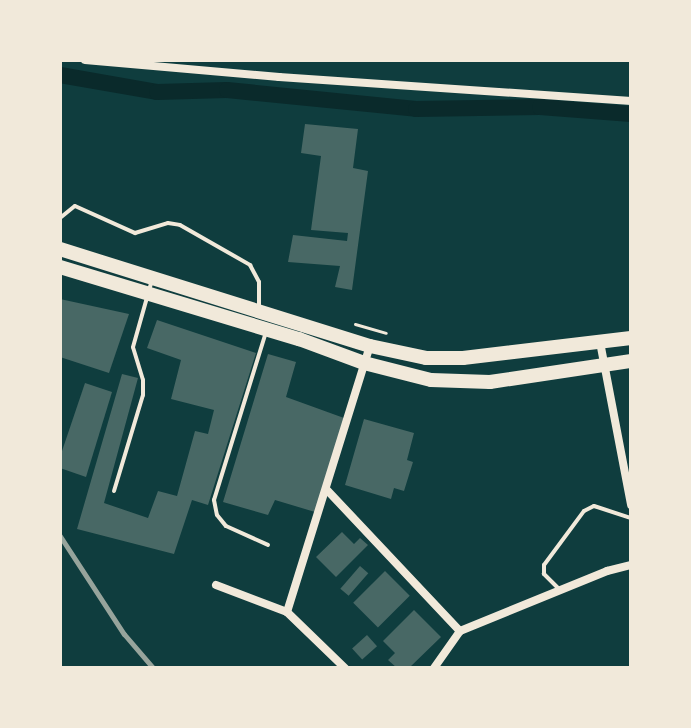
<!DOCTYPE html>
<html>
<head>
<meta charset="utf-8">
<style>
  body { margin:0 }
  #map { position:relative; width:691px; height:728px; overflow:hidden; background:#0f3d3e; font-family:"Noto Sans",sans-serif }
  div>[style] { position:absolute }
  .canal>* { height:16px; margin:-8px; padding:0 8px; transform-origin:8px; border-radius:8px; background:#0a2a2b }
  .building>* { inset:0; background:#486865; transform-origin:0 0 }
  .path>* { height:3px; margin:-1.5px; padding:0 1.5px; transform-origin:1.5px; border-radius:1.5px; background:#f1e9da }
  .service>* { height:4px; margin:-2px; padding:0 2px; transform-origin:2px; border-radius:2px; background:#f1e9da }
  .minor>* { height:8px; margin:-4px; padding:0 4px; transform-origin:4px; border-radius:4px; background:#f1e9da }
  .trunk>* { height:14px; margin:-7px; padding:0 7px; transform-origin:7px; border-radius:7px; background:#f1e9da }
  .rail>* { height:5px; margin:-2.5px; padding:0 2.5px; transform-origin:2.5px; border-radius:2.5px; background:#97a49c }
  span { translate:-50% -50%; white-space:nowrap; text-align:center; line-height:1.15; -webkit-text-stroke:6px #f1e9da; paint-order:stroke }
  .frame { position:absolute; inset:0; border:62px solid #f1e9da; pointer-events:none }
</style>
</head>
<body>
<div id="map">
  <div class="canal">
    <i style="left:60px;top:75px;width:98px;rotate:9.9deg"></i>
    <i style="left:157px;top:92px;width:70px;rotate:-1.6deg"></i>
    <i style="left:227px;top:90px;width:190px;rotate:5.7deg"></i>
    <i style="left:416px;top:109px;width:124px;rotate:-0.9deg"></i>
    <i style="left:540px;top:107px;width:91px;rotate:4.4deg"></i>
  </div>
  <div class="building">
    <i style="clip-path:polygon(305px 124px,358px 129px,353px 168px,368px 171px,352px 290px,335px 287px,340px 266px,288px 262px,293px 235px,347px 241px,348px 233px,311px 230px,321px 156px,301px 153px)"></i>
    <i style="clip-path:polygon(60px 299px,129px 314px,109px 373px,60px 357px)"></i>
    <i style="clip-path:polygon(157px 320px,256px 353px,208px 505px,192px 500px,174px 554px,77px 529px,122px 374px,138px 378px,104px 503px,148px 518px,158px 491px,177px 496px,195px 431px,208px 434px,214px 410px,171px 399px,181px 360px,147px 348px)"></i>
    <i style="clip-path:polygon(268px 354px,296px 362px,286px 397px,344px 418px,315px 512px,275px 500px,268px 515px,223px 502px)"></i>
    <i style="clip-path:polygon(85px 383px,112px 392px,86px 477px,60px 468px,60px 457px)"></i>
    <i style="clip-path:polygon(364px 419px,414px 433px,407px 460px,413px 462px,404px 491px,394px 488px,391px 499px,345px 485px)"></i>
    <i style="clip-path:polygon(342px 532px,354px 544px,360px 538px,368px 545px,336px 577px,316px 557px)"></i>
    <i style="left:360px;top:566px;width:11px;height:30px;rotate:41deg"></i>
    <i style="left:385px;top:571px;width:35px;height:45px;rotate:45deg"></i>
    <i style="clip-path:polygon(414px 610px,441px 637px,409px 668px,397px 668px,388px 660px,395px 653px,383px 641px)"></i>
    <i style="left:367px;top:635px;width:15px;height:20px;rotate:48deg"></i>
  </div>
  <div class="path">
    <i style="left:355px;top:324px;width:32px;rotate:16deg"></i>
  </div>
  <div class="service">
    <i style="left:60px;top:218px;width:19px;rotate:-39deg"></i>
    <i style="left:75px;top:206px;width:66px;rotate:24.2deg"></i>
    <i style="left:135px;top:233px;width:34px;rotate:-17deg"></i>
    <i style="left:168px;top:223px;width:12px;rotate:9deg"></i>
    <i style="left:180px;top:225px;width:81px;rotate:29.7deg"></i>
    <i style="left:250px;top:265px;width:19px;rotate:62deg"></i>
    <i style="left:259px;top:282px;width:24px;rotate:90deg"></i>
    <i style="left:266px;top:332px;width:176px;rotate:107.2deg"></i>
    <i style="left:214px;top:500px;width:15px;rotate:79deg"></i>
    <i style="left:217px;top:515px;width:14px;rotate:51deg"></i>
    <i style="left:226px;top:526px;width:46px;rotate:24.3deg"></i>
    <i style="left:114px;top:491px;width:100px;rotate:-73.2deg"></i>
    <i style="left:143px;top:395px;width:15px;rotate:-90deg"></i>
    <i style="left:143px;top:380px;width:34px;rotate:-107deg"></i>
    <i style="left:133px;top:347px;width:70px;rotate:-74.2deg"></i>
    <i style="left:560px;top:590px;width:23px;rotate:-135deg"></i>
    <i style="left:544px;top:574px;width:9px;rotate:-90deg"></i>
    <i style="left:544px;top:565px;width:67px;rotate:-53.5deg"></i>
    <i style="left:584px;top:511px;width:11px;rotate:-27deg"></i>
    <i style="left:594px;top:506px;width:39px;rotate:18deg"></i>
  </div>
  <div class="minor">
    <i style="left:85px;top:60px;width:195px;rotate:5deg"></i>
    <i style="left:279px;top:77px;width:353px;rotate:3.9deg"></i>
    <i style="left:600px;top:342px;width:166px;rotate:79.2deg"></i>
    <i style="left:327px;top:490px;width:194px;rotate:46.7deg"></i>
    <i style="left:460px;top:631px;width:159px;rotate:-22.2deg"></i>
    <i style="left:607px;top:571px;width:25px;rotate:-14deg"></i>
    <i style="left:216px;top:585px;width:76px;rotate:20.8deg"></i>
    <i style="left:287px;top:612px;width:81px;rotate:44deg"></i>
    <i style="left:287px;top:612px;width:279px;rotate:-72.7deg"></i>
    <i style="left:434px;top:668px;width:45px;rotate:-54.9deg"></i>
  </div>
  <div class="trunk">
    <i style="left:60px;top:249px;width:325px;rotate:17.4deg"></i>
    <i style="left:370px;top:346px;width:57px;rotate:12.1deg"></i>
    <i style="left:426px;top:358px;width:37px"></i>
    <i style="left:463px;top:358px;width:169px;rotate:-6.8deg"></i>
    <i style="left:60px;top:267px;width:250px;rotate:16.8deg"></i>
    <i style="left:299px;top:339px;width:69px;rotate:20.3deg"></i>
    <i style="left:364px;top:363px;width:69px;rotate:14.2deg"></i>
    <i style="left:431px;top:380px;width:59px;rotate:1.9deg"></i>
    <i style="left:490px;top:382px;width:143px;rotate:-8.5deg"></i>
  </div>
  <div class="rail">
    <i style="left:60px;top:536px;width:117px;rotate:56.9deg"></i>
    <i style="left:124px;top:634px;width:45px;rotate:49.5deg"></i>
  </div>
  <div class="frame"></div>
</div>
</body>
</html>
